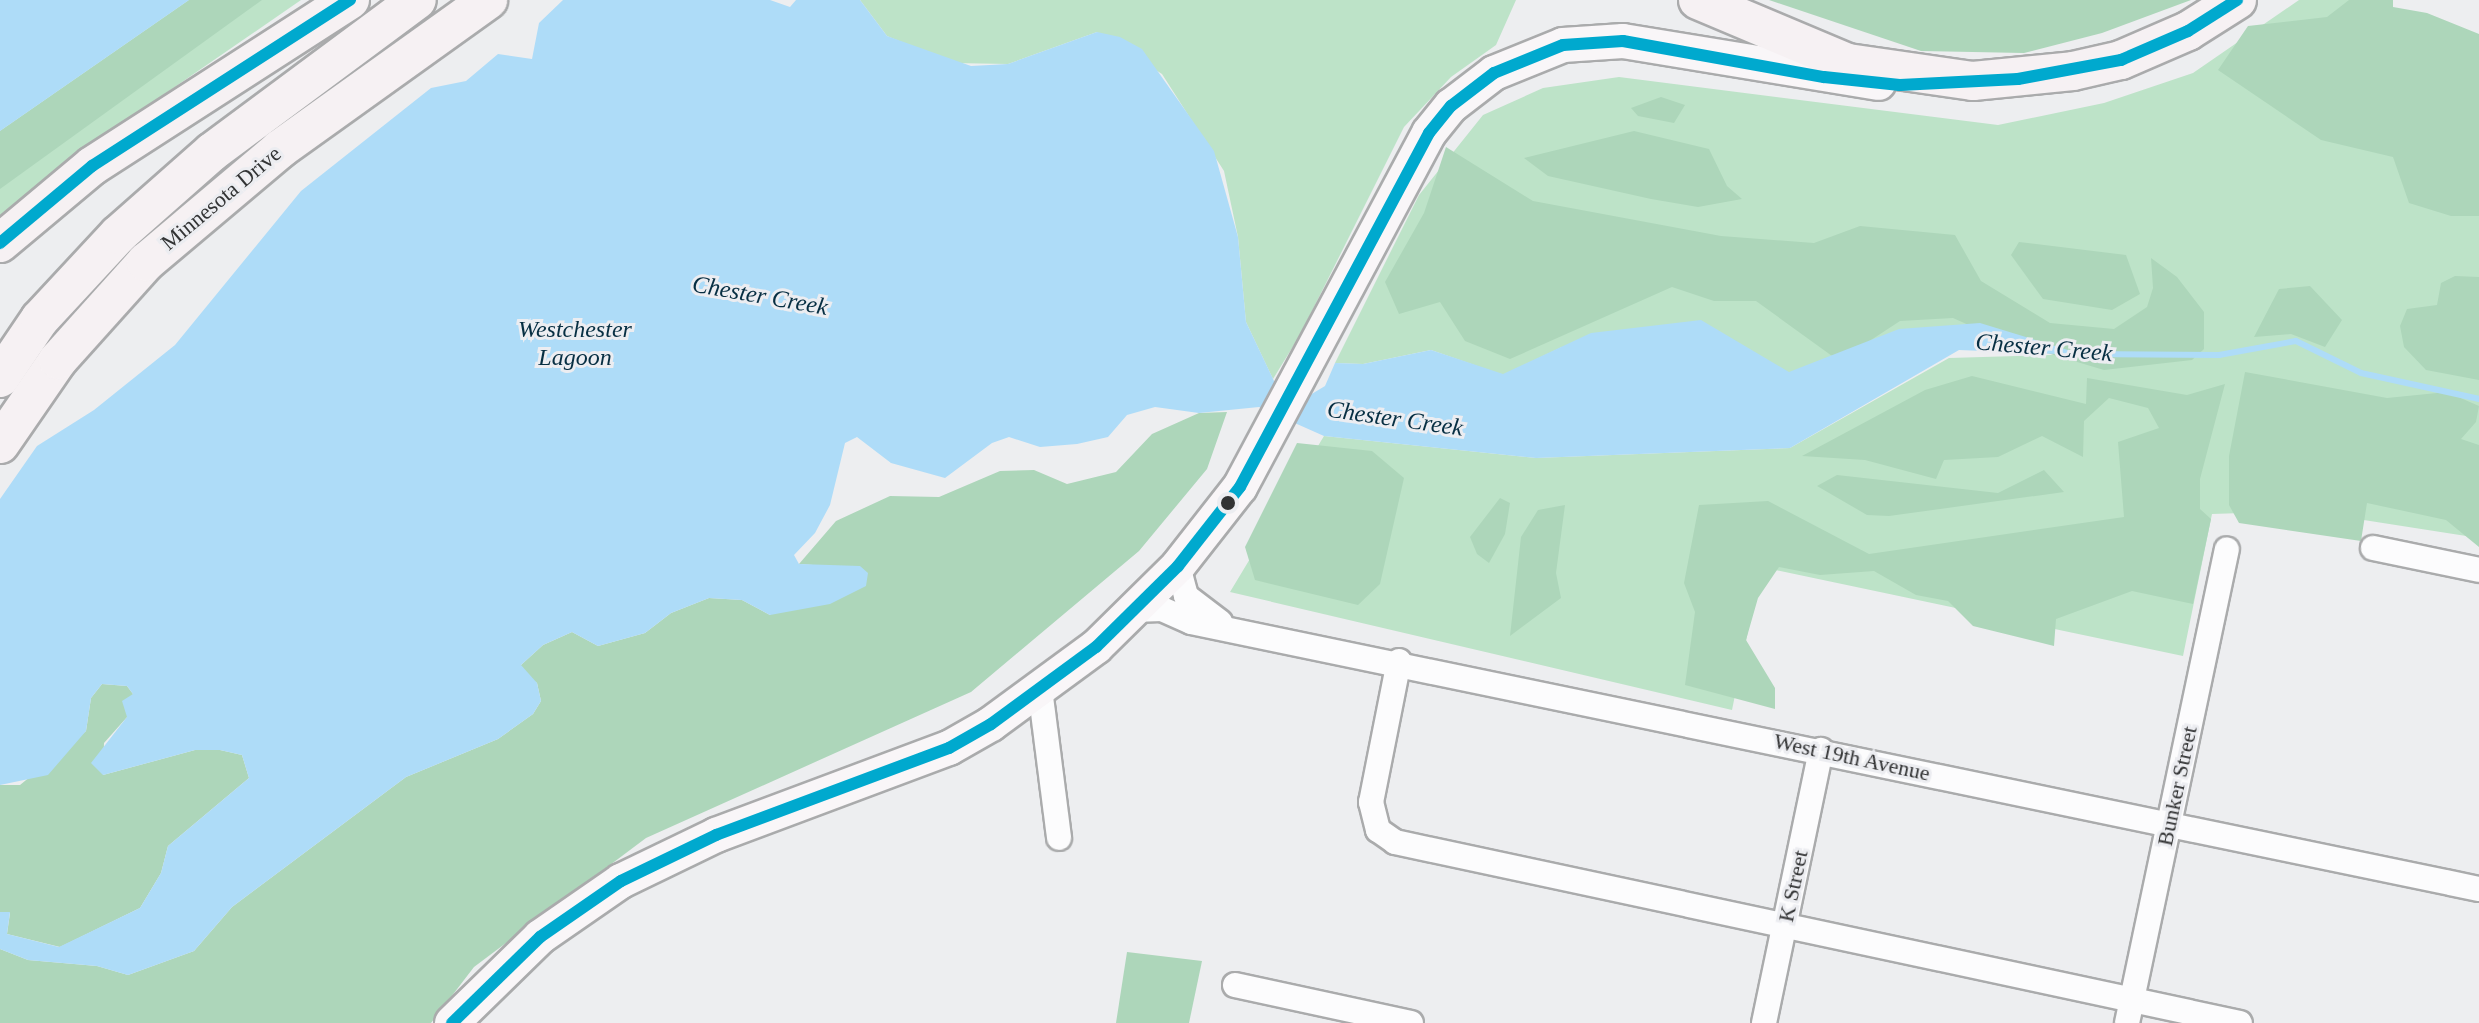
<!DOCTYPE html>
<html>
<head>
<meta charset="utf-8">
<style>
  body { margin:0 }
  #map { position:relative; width:2479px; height:1023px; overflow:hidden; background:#edeef0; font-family:"Times New Roman",serif }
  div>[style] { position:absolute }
  .green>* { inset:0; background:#bde3c8 }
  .forest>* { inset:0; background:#add6ba }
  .water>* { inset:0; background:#aedcf8 }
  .stream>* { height:6px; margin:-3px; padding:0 3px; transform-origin:3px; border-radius:3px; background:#aedcf8 }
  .roads { filter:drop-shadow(2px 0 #aaabac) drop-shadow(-2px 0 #aaabac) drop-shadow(0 2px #aaabac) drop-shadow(0 -2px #aaabac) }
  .street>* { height:24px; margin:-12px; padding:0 12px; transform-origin:12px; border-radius:12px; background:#fcfcfd }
  .secondary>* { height:34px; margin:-17px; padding:0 17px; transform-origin:17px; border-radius:17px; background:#f9f6f8 }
  .primary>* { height:38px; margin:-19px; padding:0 19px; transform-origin:19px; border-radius:19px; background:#f6f1f3 }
  .bus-1>* { height:12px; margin:-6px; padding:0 6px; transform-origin:6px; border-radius:6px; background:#00a9ce }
  .dots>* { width:22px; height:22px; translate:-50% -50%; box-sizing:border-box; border:4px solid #ecedf1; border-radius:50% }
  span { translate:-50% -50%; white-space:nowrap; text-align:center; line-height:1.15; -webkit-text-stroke:6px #ecedf1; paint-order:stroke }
  .street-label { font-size:22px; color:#323334 }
  .water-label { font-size:24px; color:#072f43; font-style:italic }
</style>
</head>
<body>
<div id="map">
  <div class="green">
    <i style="clip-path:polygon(189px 0,301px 0,79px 153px,0 221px,0 131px)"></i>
    <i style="clip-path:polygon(860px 0,1516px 0,1496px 45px,1451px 77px,1404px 127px,1300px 335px,1273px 379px,1246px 322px,1238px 237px,1224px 171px,1162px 74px,1097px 32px,1008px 64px,952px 63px,887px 36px)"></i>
    <i style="clip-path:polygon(2299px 0,2372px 0,2479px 66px,2479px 538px,2306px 511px,2212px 514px,2183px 656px,1761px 567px,1732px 710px,1230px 592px,1324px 436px,1536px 458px,1790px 448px,1949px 358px,2081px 354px,1980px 323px,1768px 382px,1562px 347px,1503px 375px,1431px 350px,1363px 364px,1335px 363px,1419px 195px,1483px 115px,1543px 88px,1619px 77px,1998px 125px,2104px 103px,2193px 73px)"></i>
  </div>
  <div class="forest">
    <i style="clip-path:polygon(189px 0,262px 0,0 189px,0 131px)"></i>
    <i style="clip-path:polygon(1769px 0,2191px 0,2102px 33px,2024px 53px,1921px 51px)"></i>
    <i style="clip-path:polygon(2349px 0,2393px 0,2393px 7px,2427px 13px,2479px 34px,2479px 216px,2451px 216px,2409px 203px,2393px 157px,2321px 140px,2218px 70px,2248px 26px,2327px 17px)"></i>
    <i style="clip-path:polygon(1661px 97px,1685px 105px,1674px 123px,1638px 116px,1631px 108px)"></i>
    <i style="clip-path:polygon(1634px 131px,1709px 149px,1727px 186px,1742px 199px,1698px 207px,1651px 199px,1548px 176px,1524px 158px)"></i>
    <i style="clip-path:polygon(1446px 147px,1533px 201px,1721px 236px,1814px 243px,1860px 226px,1955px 235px,1981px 281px,2050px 323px,2114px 329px,2147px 307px,2153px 288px,2151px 258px,2177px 277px,2204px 312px,2204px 349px,2192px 360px,2104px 370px,2000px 339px,1953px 318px,1900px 321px,1839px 361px,1756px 301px,1714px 301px,1672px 287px,1510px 359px,1465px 341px,1440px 302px,1399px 314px,1385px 282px,1424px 213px)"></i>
    <i style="clip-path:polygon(2019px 242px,2126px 255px,2140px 294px,2112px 310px,2043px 299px,2011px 255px)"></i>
    <i style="clip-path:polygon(2455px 276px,2479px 277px,2479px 380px,2426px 370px,2404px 347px,2400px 326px,2407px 309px,2437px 305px,2441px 283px)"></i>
    <i style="clip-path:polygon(2310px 286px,2342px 320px,2325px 347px,2291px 334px,2254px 337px,2279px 289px)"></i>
    <i style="clip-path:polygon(2245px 372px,2387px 398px,2447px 392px,2479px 406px,2476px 422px,2461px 439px,2479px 445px,2479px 547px,2446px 520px,2367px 503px,2361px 541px,2239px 523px,2229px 505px,2229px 456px)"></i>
    <i style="clip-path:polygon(1972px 376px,2086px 404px,2087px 378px,2187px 395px,2225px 384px,2200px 479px,2200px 509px,2211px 519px,2193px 604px,2132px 591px,2056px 619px,2054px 646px,1973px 626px,1948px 601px,1916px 595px,1874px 571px,1820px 575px,1779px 567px,1758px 598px,1746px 640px,1775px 688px,1775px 709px,1685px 685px,1695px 612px,1684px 583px,1699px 505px,1768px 501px,1869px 554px,2124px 517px,2118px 442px,2159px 428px,2148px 408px,2109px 398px,2084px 421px,2083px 457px,2042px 436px,1998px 457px,1944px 460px,1936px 479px,1865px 460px,1802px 456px,1925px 390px)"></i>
    <i style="clip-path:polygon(1227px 412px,1207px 469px,1139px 551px,971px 692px,646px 838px,474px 967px,431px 1023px,0 1023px,0 949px,28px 960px,97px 966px,128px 975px,194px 951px,232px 907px,406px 777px,498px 739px,533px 714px,541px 701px,537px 683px,521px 672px,521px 665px,543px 645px,572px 632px,598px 646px,645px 633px,671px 613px,709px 598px,742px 600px,770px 615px,827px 566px,799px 564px,836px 521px,890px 496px,939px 497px,1000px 471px,1034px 470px,1067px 484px,1116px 472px,1152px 434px,1199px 413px)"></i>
    <i style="clip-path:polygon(1297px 443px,1372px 451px,1404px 478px,1380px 584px,1358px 605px,1255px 580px,1245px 547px)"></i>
    <i style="clip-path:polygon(2044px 470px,2064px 492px,1889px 516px,1867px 515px,1817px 486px,1837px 475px,1998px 493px)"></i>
    <i style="clip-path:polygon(1500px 498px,1510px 503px,1505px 534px,1489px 563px,1477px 554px,1470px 537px)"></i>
    <i style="clip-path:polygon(1565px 505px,1556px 573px,1561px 598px,1510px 636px,1521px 537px,1538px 510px)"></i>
    <i style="clip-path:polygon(102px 684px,127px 686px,133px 694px,128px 716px,104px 743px,103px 775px,195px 750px,220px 750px,242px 755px,249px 778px,168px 846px,161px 873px,140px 908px,60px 947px,7px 934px,10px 913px,0 912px,0 785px,20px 785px,86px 731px,91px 698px)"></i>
    <i style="clip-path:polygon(1127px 952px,1202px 961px,1189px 1023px,1116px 1023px)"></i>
  </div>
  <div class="water">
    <i style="clip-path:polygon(0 0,189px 0,0 131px)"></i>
    <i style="clip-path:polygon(563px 0,770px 0,790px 7px,796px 0,860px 0,887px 36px,971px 66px,1008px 64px,1097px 32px,1120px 37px,1142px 49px,1214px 151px,1238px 237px,1246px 322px,1274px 381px,1310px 395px,1325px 386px,1335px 363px,1363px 364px,1431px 350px,1503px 374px,1591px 333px,1701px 320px,1789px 372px,1899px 329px,1980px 323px,2084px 355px,1959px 350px,1790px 448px,1536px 458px,1324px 436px,1259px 407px,1199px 413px,1155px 407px,1127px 415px,1108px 437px,1077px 444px,1040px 447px,1009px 437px,992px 443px,945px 478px,891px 463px,857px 437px,845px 443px,830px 505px,815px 533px,794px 555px,799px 564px,860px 566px,868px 573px,866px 586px,830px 604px,770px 615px,742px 600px,709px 598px,671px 613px,645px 633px,598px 646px,572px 632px,543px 645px,521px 665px,537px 683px,541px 701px,533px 714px,498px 739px,406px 777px,232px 907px,194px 951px,128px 975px,97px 966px,28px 960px,0 949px,0 912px,10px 912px,7px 934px,59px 947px,140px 908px,161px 873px,168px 846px,249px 778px,242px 755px,220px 750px,195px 750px,103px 775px,91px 763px,127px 717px,122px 701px,133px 694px,127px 686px,102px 684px,91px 698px,86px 731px,48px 775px,0 785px,0 499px,37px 446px,94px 410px,175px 345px,301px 191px,431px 88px,466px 81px,498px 54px,532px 59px,539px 23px)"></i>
  </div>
  <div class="stream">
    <i style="left:2079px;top:354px;width:140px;rotate:0.4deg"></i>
    <i style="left:2219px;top:355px;width:78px;rotate:-10.3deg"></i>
    <i style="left:2296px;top:341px;width:72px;rotate:26.2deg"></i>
    <i style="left:2361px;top:373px;width:121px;rotate:12.4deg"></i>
  </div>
  <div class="roads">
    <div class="street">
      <i style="left:2373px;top:548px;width:108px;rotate:11.7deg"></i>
      <i style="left:1178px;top:566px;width:31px;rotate:75deg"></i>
      <i style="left:1186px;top:596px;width:43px;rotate:37.4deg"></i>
      <i style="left:1132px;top:610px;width:30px;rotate:-2deg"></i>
      <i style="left:1162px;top:609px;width:32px;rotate:24deg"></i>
      <i style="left:1191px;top:622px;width:1315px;rotate:11.71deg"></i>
      <i style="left:1399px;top:661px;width:144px;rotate:101.2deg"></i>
      <i style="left:1371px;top:802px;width:29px;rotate:76deg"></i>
      <i style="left:1378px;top:830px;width:21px;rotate:35deg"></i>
      <i style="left:1395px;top:842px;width:864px;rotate:12.09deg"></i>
      <i style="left:1040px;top:689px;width:150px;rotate:82.7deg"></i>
      <i style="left:1235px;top:985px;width:180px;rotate:12.2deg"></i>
      <i style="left:1764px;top:1023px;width:279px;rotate:-78.2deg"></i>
      <i style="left:2127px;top:1023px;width:484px;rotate:-78.1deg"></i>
    </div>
    <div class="secondary">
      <i style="left:452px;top:1023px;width:123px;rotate:-44.3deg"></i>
      <i style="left:540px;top:937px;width:98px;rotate:-34.7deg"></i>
      <i style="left:621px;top:881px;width:106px;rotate:-25.8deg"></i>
      <i style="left:716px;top:835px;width:249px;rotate:-20.5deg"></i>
      <i style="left:949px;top:748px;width:48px;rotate:-29.7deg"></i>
      <i style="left:991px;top:724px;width:130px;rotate:-36.3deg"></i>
      <i style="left:1096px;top:647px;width:115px;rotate:-44.6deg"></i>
      <i style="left:1178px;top:566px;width:100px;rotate:-51.9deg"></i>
      <i style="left:1240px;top:487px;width:401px;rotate:-61.9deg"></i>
      <i style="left:1429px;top:133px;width:35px;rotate:-51deg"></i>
      <i style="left:1451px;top:106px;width:54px;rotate:-37.5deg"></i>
      <i style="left:1494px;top:73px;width:74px;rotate:-22.1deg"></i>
      <i style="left:1563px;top:45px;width:60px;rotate:-3.8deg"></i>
      <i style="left:1623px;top:41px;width:259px;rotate:9.3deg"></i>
    </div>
    <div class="primary">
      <i style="left:1698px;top:0;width:163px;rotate:22.8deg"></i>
      <i style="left:1848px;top:63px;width:126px;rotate:8.2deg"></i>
      <i style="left:1973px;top:81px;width:100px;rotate:-5.7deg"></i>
      <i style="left:2073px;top:71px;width:49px;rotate:-12.9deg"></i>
      <i style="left:2121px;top:60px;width:73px;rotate:-23.4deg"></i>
      <i style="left:2188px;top:31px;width:58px;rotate:-32.3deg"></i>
      <i style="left:0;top:243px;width:120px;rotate:-39.9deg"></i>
      <i style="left:92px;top:166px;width:307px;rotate:-32.8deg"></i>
      <i style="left:0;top:378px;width:71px;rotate:-55.9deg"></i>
      <i style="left:40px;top:319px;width:115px;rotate:-47.1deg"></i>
      <i style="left:118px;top:235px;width:125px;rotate:-41.4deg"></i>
      <i style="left:212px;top:152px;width:255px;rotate:-36.6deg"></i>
      <i style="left:0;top:444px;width:102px;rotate:-55.4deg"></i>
      <i style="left:58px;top:360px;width:132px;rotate:-48.1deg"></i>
      <i style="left:146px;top:262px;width:175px;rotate:-40.1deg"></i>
      <i style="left:280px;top:149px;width:256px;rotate:-35.6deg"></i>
    </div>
  </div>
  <div class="bus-1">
    <i style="left:0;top:243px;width:120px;rotate:-39.9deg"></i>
    <i style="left:92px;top:166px;width:307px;rotate:-32.8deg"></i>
    <i style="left:452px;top:1023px;width:123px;rotate:-44.3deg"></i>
    <i style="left:540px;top:937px;width:98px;rotate:-34.7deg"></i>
    <i style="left:621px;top:881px;width:106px;rotate:-25.8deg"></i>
    <i style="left:716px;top:835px;width:249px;rotate:-20.5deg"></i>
    <i style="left:949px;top:748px;width:48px;rotate:-29.7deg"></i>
    <i style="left:991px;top:724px;width:130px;rotate:-36.3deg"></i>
    <i style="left:1096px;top:647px;width:115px;rotate:-44.6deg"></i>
    <i style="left:1178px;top:566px;width:100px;rotate:-51.9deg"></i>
    <i style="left:1240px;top:487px;width:401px;rotate:-61.9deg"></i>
    <i style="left:1429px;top:133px;width:35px;rotate:-51deg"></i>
    <i style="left:1451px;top:106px;width:54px;rotate:-37.5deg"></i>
    <i style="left:1494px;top:73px;width:74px;rotate:-22.1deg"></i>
    <i style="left:1563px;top:45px;width:60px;rotate:-3.8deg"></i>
    <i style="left:1623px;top:41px;width:204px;rotate:10.2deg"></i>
    <i style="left:1824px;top:77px;width:76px;rotate:6deg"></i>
    <i style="left:1900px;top:85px;width:118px;rotate:-2.9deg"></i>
    <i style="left:2018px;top:79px;width:105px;rotate:-10.5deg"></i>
    <i style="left:2121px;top:60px;width:73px;rotate:-23.4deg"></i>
    <i style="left:2188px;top:31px;width:58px;rotate:-32.3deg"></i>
  </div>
  <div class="dots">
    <i style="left:1228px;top:503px;background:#323334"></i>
  </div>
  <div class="street-label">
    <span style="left:221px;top:198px;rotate:-40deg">Minnesota Drive</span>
    <span style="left:1852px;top:757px;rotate:12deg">West 19th Avenue</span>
    <span style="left:2177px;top:786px;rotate:-78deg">Bunker Street</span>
    <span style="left:1793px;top:886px;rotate:-78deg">K Street</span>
  </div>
  <div class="water-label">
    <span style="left:760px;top:296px;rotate:10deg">Chester Creek</span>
    <span style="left:575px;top:344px">Westchester<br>Lagoon</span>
    <span style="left:2044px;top:348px;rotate:5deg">Chester Creek</span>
    <span style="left:1395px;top:419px;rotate:8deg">Chester Creek</span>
  </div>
</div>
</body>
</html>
